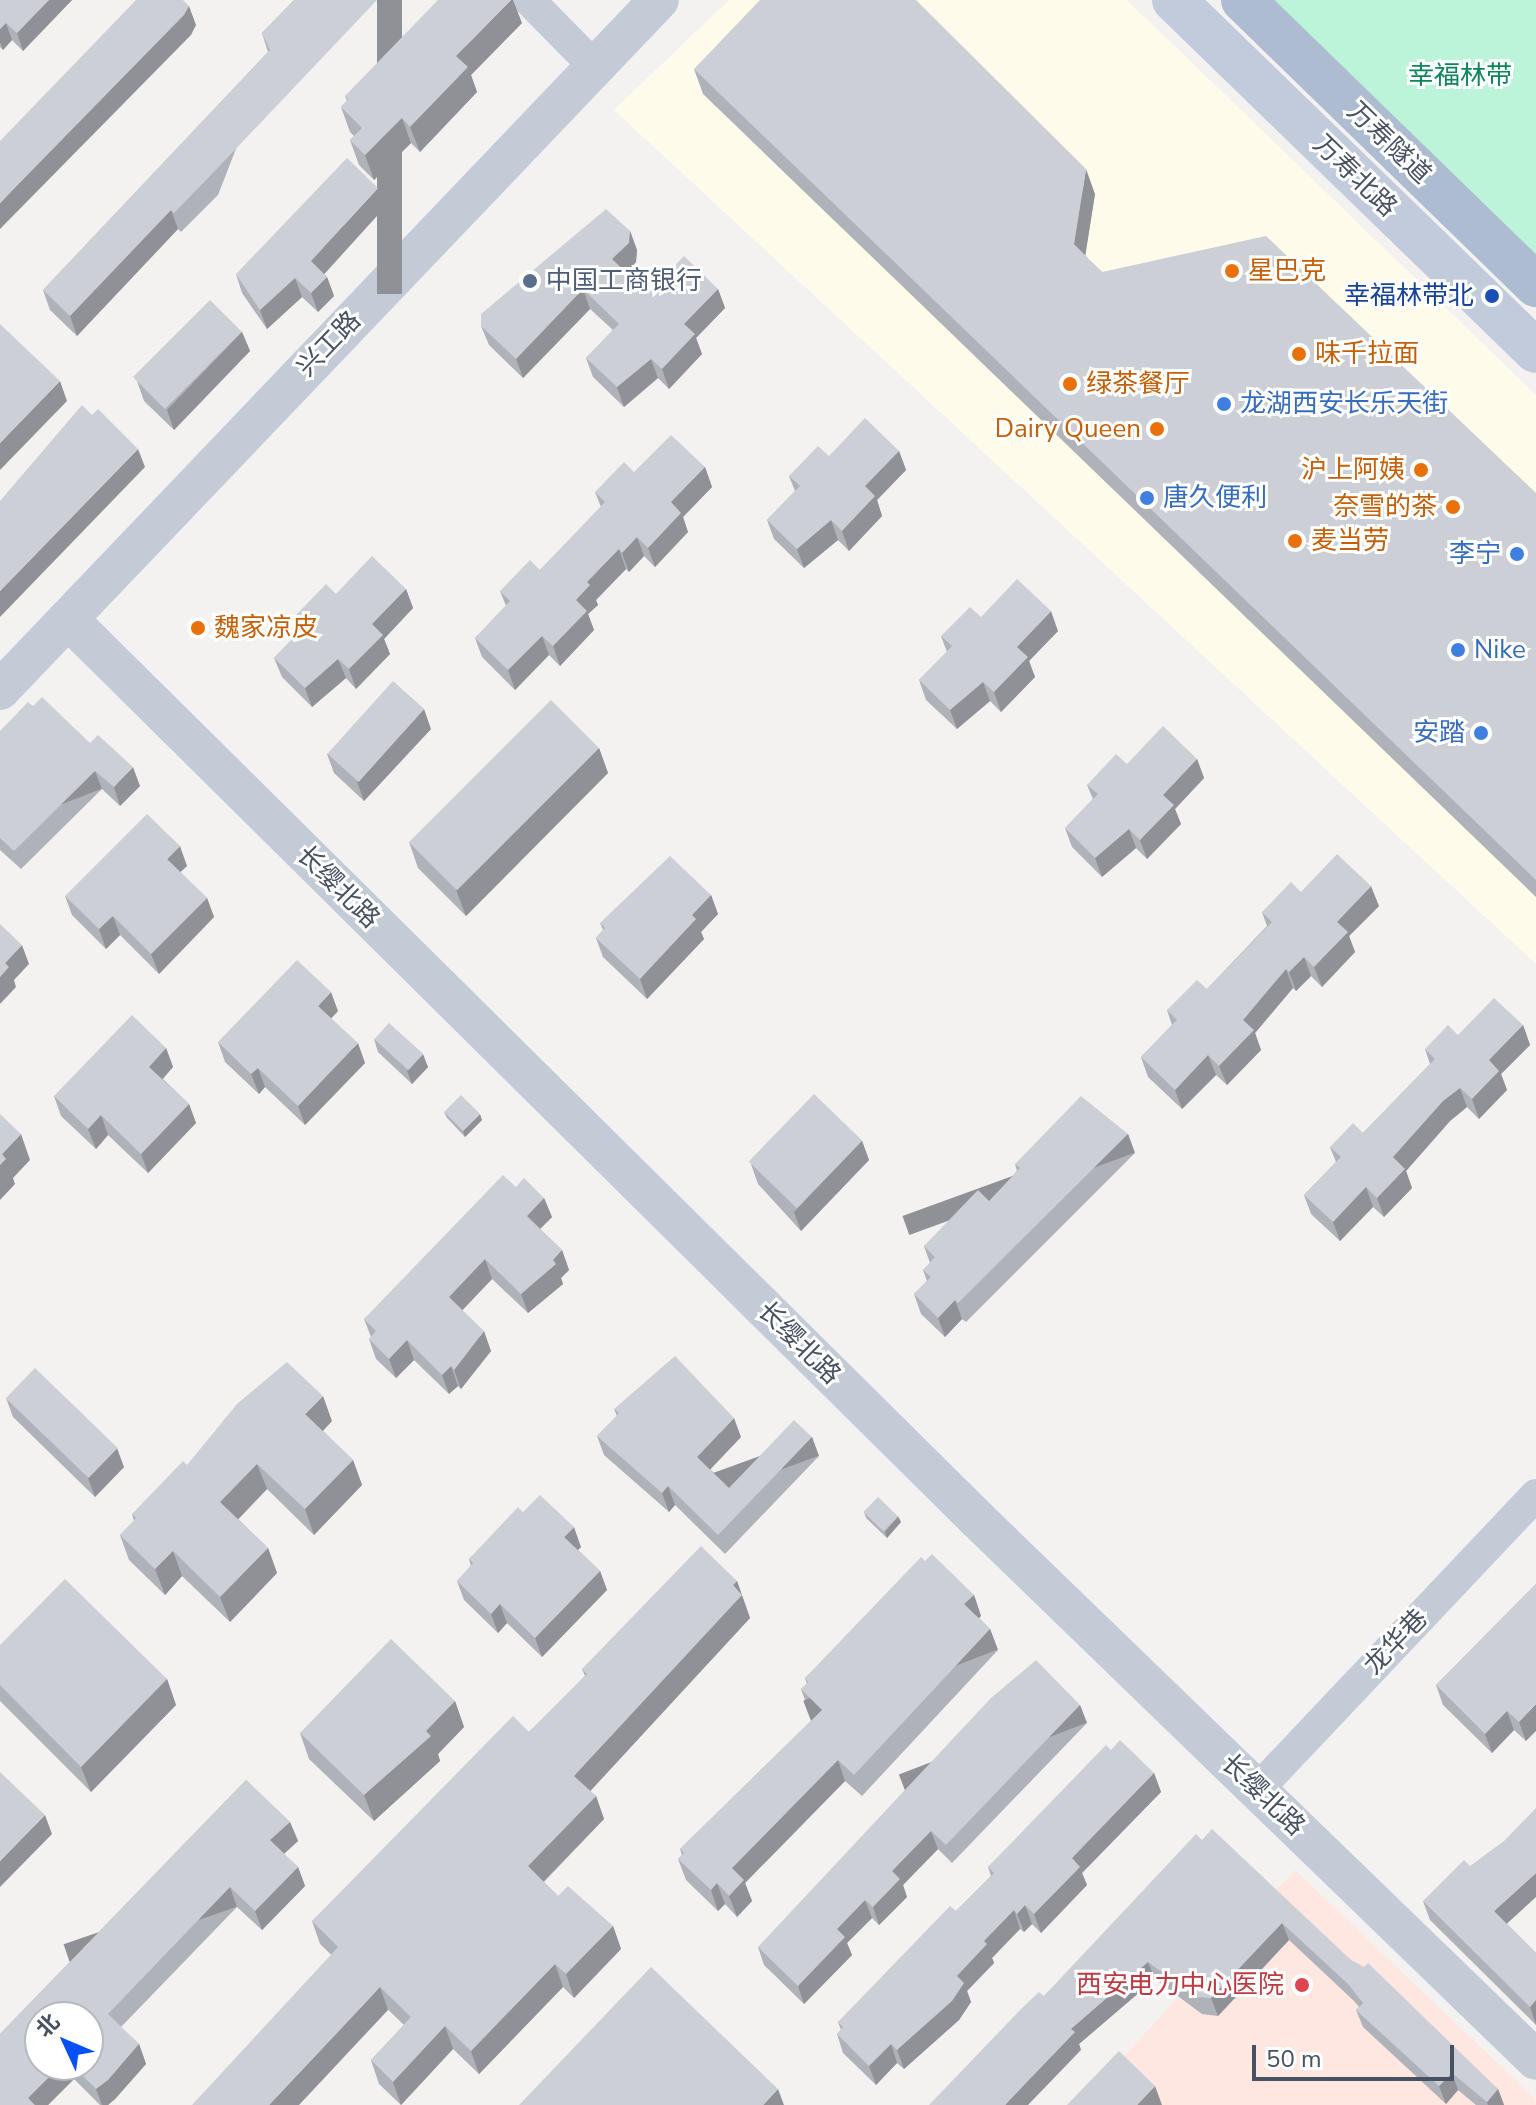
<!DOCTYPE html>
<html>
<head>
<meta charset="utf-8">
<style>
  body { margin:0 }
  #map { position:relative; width:1536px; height:2105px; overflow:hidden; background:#f4f1f1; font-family:"Nunito Sans","Noto Sans SC",sans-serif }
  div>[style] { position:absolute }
  .commercial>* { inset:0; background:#fefbea }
  .medical>* { inset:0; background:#fee7e1 }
  .green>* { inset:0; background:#bcf4d9 }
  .minor>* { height:32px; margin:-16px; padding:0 16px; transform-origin:16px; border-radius:16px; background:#c3cbd7 }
  .tertiary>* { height:40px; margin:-20px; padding:0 20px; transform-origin:20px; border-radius:20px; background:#c3cbd7 }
  .secondary>* { height:44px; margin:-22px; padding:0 22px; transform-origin:22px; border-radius:22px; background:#c2cbdb }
  .primary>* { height:44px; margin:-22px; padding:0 22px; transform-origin:22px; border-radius:22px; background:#aebcd2 }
  .wall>* { inset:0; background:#b0b2b9 }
  .shaded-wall>* { inset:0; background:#909196; transform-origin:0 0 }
  .building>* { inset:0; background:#cdcfd7; transform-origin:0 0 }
  .dots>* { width:22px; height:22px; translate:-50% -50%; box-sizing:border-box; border:4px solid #fff; border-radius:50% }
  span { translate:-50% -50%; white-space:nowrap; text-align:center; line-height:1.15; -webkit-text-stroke:6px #fff; paint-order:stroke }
  .park-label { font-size:26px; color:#0d8659 }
  .street-label { font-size:26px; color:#475161 }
  .food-label { font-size:26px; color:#c56008 }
  .left { translate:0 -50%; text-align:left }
  .right { translate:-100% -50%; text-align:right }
  .service-label { font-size:26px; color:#4e5e75 }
  .transit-label { font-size:26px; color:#164399 }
  .shop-label { font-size:26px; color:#366cbe }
  .health-label { font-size:26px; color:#be3a42 }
  .north { position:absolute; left:24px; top:2001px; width:80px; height:80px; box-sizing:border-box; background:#fff; border:2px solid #b5b9c0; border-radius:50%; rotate:314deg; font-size:22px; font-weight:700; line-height:32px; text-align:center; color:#475161 }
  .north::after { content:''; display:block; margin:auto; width:28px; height:36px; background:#0650f8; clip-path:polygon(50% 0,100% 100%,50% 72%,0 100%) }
  .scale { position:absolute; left:1252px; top:2045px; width:202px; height:36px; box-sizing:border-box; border:4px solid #475161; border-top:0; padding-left:10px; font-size:24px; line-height:28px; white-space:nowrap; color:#475161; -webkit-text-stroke:6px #fff; paint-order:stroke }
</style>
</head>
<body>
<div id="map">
  <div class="commercial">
    <i style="clip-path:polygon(729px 0,1127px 0,1536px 395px,1536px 964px,614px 110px)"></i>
  </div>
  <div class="medical">
    <i style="clip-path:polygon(1295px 1870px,1536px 2100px,1536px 2105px,1079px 2105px)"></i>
  </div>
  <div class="green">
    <i style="clip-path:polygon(1274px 0,1536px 0,1536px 255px)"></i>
  </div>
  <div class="minor">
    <i style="left:529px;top:0;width:93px;rotate:45.4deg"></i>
    <i style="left:1257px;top:1790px;width:406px;rotate:-46.6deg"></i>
  </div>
  <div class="tertiary">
    <i style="left:68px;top:619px;width:1278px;rotate:44.71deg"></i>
    <i style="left:976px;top:1518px;width:779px;rotate:44.06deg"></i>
    <i style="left:0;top:690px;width:954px;rotate:-46.32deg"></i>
  </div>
  <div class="secondary">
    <i style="left:1174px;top:0;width:504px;rotate:44.12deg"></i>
  </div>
  <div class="primary">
    <i style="left:1243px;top:0;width:409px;rotate:44.2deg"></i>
  </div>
  <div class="wall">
    <i style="clip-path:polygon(0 0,72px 0,23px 51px,12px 40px,3px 50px,0 47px)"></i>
    <i style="clip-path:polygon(294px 0,218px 195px,181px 232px,178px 229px,77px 336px,50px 310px,43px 290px,268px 52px,262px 33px)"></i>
    <i style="clip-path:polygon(522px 23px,471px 75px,477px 92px,420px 152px,411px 143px,374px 180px,359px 165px,350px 140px,354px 136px,350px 132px,341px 107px,347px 101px,345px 96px)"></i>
    <i style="clip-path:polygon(694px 69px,1095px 194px,1085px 256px,1102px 272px,1536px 493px,1536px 897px,703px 94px)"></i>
    <i style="clip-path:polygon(385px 207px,324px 274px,327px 277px,334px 296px,318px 312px,302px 297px,267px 329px,242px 293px,236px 274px)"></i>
    <i style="clip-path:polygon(630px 231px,637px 250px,636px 262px,626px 272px,648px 294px,718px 289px,725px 308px,696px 338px,702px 354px,669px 389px,658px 378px,624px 407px,593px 377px,586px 358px,613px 330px,590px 309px,523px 378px,489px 345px,481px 326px)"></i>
    <i style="clip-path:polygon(242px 332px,250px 351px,174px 430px,144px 401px,137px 381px)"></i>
    <i style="clip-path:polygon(899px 451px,906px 470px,877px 500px,882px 516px,849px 551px,838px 540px,804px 568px,774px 539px,767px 520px,795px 491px,789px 476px,829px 456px)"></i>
    <i style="clip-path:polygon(705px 467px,712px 487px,683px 517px,688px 532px,655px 567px,644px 556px,629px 572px,626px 569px,596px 600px,598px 605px,588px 614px,594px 630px,560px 666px,549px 655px,515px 690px,482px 657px,475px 638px,506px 606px,500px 591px,540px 570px,601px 507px,595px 492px,634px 472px)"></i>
    <i style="clip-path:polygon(406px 589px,413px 608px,384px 639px,390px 654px,356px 689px,346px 678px,312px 707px,282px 677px,274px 658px,302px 629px,297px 614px,336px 594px)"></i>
    <i style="clip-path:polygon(981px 617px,1058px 631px,1029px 661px,1035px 677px,1001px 712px,990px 701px,957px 729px,926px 700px,919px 680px,947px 652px,941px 636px)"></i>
    <i style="clip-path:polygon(33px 706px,90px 743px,140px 786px,120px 806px,102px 789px,21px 869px,0 850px,0 731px)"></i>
    <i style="clip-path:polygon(431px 729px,364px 801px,334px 773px,327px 754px)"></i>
    <i style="clip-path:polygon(599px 748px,608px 773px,466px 916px,418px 868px,409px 842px)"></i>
    <i style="clip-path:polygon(1197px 759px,1204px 778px,1175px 809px,1181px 824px,1147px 859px,1136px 848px,1102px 877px,1072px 847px,1065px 828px,1093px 799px,1087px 785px,1127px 764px)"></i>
    <i style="clip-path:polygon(187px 866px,180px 872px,207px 898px,214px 917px,159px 974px,120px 935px,106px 949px,72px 915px,65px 896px)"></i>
    <i style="clip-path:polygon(1301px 892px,1379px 906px,1349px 936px,1355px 952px,1322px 987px,1311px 976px,1296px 991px,1293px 988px,1255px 1033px,1261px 1050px,1227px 1085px,1216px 1075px,1182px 1109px,1148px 1077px,1141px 1057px,1172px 1025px,1167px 1010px,1207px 989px,1267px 926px,1262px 912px)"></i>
    <i style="clip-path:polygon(711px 895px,718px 914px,701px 932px,704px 939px,647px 999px,603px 957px,596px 938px,603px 930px,600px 923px)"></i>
    <i style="clip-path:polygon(338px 1011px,331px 1018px,365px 1063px,305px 1125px,265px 1087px,259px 1094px,225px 1062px,218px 1042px)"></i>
    <i style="clip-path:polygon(1523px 1025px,1530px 1045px,1501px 1074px,1507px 1090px,1479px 1119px,1467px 1107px,1450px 1121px,1406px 1171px,1412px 1188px,1384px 1217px,1373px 1207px,1340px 1241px,1311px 1214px,1304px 1195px,1336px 1162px,1330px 1147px,1363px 1133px,1430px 1064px,1425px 1049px,1458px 1035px)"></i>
    <i style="clip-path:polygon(374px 1039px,428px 1067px,412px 1084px,378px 1052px)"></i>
    <i style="clip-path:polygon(166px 1048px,173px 1067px,163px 1079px,189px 1104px,196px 1123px,148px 1173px,108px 1135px,96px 1149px,61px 1116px,54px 1096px)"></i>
    <i style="clip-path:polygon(444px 1112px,482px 1120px,465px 1137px,447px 1118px)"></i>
    <i style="clip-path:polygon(1128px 1134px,1135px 1153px,966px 1322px,962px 1319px,945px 1337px,921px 1314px,914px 1294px,927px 1281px,923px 1270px,930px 1263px,924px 1246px,989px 1201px,1017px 1171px,1015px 1164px)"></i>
    <i style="clip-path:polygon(862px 1141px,869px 1160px,801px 1231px,758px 1184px,751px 1164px)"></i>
    <i style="clip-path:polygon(516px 1187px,544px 1198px,552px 1217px,540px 1229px,562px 1250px,569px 1270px,561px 1278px,563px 1284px,528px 1313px,492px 1279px,462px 1310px,491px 1351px,461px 1389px,458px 1386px,449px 1394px,414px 1360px,396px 1378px,376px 1359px,369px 1339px,371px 1337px,364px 1319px)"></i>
    <i style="clip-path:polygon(6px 1398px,124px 1467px,95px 1497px,13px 1417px)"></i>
    <i style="clip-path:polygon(614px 1409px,741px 1437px,710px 1469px,729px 1488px,812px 1437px,819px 1456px,725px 1554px,675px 1505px,669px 1512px,604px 1455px,597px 1436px,617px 1416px)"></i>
    <i style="clip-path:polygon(332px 1421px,323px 1431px,353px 1460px,362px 1485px,314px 1535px,267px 1489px,238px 1519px,268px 1548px,277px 1573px,230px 1622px,182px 1576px,165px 1595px,129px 1560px,120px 1535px,134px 1521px,132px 1514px,187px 1465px)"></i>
    <i style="clip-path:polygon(523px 1512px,581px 1547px,578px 1550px,600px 1571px,607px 1590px,542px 1657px,507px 1623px,498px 1633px,464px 1600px,457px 1581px,471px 1566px,469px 1559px)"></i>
    <i style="clip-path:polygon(864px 1512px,901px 1522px,887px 1538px,866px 1518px)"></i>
    <i style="clip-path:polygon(925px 1561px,974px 1595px,981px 1616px,979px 1618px,990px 1629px,998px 1650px,862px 1796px,845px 1781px,745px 1883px,752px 1901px,737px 1917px,725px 1904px,718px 1911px,686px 1880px,678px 1859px,682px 1855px,680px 1849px,815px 1717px,809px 1711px,801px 1689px,807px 1684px,805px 1678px)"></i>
    <i style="clip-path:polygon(737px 1581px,750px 1618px,590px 1791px,596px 1796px,604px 1819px,544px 1882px,558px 1896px,613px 1926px,621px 1949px,574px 1998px,563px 1987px,479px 2074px,453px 2049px,401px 2105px,379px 2084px,371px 2060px,404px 2025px,320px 1944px,312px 1921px,529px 1732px,585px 1676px,582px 1669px)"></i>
    <i style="clip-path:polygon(1536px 1584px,1526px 1741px,1514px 1730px,1492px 1753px,1443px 1705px,1436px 1685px)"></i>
    <i style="clip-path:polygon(0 1645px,167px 1679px,176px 1705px,91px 1792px,0 1701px)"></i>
    <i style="clip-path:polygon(455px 1701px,464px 1727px,438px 1754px,440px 1761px,374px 1821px,309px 1759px,300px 1733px)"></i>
    <i style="clip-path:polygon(1080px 1705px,1087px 1723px,952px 1863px,938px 1849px,903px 1885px,907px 1897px,879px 1925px,872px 1918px,847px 1943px,852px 1955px,804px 2004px,764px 1965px,758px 1947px)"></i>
    <i style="clip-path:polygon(1111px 1750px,1154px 1773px,1161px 1792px,1082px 1873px,1087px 1885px,1041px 1933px,1032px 1924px,1024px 1932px,1020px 1929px,992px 1958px,994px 1963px,967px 1991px,971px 2002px,959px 2020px,904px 2069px,897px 2063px,876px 2085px,843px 2053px,837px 2034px,841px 2030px,838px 2022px,956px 1911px,991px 1876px,988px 1867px)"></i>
    <i style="clip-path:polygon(evenodd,246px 1780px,290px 1822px,298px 1841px,284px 1854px,298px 1867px,305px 1886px,262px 1930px,237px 1907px,121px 2027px,139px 2044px,146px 2064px,115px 2099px,108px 2105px,100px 2105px,74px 2079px,48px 2105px,0 2105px,0 2034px,246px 1780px,40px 2017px,88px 2017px,88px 2065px,40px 2065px,40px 2017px)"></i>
    <i style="clip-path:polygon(1202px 1840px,1351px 1960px,1498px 2089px,1504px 2105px,1476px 2105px,1458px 2090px,1446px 2104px,1363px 2027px,1356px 2010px,1359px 2007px,1354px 2001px,1289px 1940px,1218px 2016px,1202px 2014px,1155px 1979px,1079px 2044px,1081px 2050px,1044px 1996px)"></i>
    <i style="clip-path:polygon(1423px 1901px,1507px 1924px,1536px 1953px,1536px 2025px,1430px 1920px)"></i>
  </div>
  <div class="shaded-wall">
    <i style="clip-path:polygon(49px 0,72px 0,23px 51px,17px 33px)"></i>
    <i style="left:377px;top:0;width:25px;height:294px"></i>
    <i style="clip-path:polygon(511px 0,513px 0,522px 23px,471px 75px,477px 92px,420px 152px,410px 127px,456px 56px)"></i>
    <i style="clip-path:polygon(189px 6px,196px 25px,191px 35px,0 229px,0 203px)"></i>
    <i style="clip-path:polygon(6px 23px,12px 40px,3px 50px,0 42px,0 29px)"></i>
    <i style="clip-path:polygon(402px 118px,411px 143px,374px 180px,365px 155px)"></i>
    <i style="clip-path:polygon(1086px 169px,1095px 194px,1083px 270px,1074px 244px)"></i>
    <i style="clip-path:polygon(378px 188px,385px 207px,318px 281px,311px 261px)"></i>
    <i style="clip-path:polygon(171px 210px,178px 229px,77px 336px,70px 316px)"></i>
    <i style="clip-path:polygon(630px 231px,637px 250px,636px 262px,620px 279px,612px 259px)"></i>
    <i style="clip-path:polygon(327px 277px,334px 296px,318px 312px,311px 293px)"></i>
    <i style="clip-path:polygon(295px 278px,302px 297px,267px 329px,260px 310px)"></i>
    <i style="clip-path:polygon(583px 289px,590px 309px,523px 378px,516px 359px)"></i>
    <i style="clip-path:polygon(718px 289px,725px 308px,696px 338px,702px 354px,669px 389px,662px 369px,684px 324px)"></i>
    <i style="clip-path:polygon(242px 332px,250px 351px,174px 430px,167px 410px)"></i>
    <i style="clip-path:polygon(651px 359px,658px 378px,624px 407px,617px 387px)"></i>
    <i style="clip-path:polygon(60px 381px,67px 401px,0 470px,0 443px)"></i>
    <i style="clip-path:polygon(138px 449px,145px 467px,0 617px,0 591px)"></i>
    <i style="clip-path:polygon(899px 451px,906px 470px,877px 500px,882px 516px,849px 551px,842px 531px,865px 486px)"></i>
    <i style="clip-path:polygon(705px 467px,712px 487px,683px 517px,688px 532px,655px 567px,648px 548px,671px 502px)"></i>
    <i style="clip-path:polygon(831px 520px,838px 540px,804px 568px,797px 549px)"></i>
    <i style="clip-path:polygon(637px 537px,644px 556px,629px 572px,622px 553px)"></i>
    <i style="clip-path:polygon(619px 549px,626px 569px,596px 600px,598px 605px,588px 614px,594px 630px,560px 666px,553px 646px,576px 600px,587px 582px)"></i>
    <i style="clip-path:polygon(406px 589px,413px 608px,384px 639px,390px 654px,356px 689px,349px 669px,372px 624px)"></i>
    <i style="clip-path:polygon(1051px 611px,1058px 631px,1029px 661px,1035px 677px,1001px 712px,994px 692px,1017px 647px)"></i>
    <i style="clip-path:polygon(542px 636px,549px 655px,515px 690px,508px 670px)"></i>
    <i style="clip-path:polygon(338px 659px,346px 678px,312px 707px,305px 688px)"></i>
    <i style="clip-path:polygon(983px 682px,990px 701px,957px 729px,950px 710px)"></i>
    <i style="clip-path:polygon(424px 709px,431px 729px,364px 801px,357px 782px)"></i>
    <i style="clip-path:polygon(599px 748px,608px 773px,466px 916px,456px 890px)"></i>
    <i style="clip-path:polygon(1197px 759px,1204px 778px,1175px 809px,1181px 824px,1147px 859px,1140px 840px,1163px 795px)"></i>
    <i style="clip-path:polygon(133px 767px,140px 786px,120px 806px,114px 787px)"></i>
    <i style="left:95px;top:771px;width:19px;height:114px;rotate:69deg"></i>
    <i style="clip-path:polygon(1129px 829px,1136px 848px,1102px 877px,1095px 858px)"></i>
    <i style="clip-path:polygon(180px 846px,187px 866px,174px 878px,167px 859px)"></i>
    <i style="clip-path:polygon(1371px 886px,1379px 906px,1349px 936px,1355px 952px,1322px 987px,1314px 967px,1337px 922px)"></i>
    <i style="clip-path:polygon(711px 895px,718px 914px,701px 932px,704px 939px,647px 999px,640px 979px,692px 915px)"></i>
    <i style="clip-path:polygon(207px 898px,214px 917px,159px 974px,151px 954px)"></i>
    <i style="clip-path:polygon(113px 916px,120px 935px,106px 949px,99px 929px)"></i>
    <i style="clip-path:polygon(22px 945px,29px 964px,14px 980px,16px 987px,0 1004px,0 977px,5px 963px)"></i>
    <i style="clip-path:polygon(1304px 957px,1311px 976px,1296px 991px,1289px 972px)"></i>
    <i style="clip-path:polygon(1286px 969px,1293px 988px,1255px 1033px,1261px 1050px,1227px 1085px,1219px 1066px,1243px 1020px)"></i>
    <i style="clip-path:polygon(331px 992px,338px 1011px,325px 1025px,318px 1006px)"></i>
    <i style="clip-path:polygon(1523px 1025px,1530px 1045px,1501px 1074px,1507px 1090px,1479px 1119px,1472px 1099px,1489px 1060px)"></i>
    <i style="clip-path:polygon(358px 1043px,365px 1063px,305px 1125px,298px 1106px)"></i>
    <i style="clip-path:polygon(166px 1048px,173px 1067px,156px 1086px,149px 1067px)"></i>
    <i style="clip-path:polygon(423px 1054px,428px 1067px,412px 1084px,407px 1071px)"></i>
    <i style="clip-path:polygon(1208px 1055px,1216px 1075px,1182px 1109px,1175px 1090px)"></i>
    <i style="clip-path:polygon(258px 1068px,265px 1087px,259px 1094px,251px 1074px)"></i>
    <i style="clip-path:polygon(1460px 1088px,1467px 1107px,1450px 1121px,1406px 1171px,1412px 1188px,1384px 1217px,1377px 1198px,1393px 1157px,1443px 1101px)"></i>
    <i style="clip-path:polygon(189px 1104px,196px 1123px,148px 1173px,141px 1154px)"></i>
    <i style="clip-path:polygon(480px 1114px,482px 1120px,465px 1137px,463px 1131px)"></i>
    <i style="clip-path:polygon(101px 1115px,108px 1135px,96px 1149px,88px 1129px)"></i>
    <i style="clip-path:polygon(21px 1134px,30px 1160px,13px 1178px,15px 1184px,0 1200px,0 1165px,2px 1154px)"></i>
    <i style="left:1128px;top:1134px;width:20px;height:240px;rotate:70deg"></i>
    <i style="clip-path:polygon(862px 1141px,869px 1160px,801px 1231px,794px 1212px)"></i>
    <i style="clip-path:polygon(1366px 1187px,1373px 1207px,1340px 1241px,1333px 1222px)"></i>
    <i style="clip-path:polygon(544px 1198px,552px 1217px,534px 1235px,527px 1216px)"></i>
    <i style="clip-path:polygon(562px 1250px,569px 1270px,561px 1278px,563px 1284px,528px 1313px,521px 1294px)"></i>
    <i style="clip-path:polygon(485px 1259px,492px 1279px,456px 1317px,449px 1297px)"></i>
    <i style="clip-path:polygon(955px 1300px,962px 1319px,945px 1337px,938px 1318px)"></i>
    <i style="clip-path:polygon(484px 1331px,491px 1351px,461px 1389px,454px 1370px)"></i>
    <i style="clip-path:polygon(407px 1340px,414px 1360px,396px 1378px,389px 1359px)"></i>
    <i style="clip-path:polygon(451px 1366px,458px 1386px,449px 1394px,442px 1375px)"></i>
    <i style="clip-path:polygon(323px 1396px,332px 1421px,315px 1439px,305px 1414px)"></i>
    <i style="clip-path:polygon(734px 1418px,741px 1437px,704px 1476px,697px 1457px)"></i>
    <i style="left:812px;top:1437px;width:20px;height:136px;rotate:70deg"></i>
    <i style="clip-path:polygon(117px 1448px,124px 1467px,95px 1497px,88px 1478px)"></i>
    <i style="clip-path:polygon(353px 1460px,362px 1485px,314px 1535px,305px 1509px)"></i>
    <i style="clip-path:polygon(257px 1464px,267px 1489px,230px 1528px,220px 1502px)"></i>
    <i style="clip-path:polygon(668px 1486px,675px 1505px,669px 1512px,662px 1493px)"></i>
    <i style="clip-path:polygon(898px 1516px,901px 1522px,887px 1538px,885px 1532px)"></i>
    <i style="clip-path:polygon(574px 1527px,581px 1547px,571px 1556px,564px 1537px)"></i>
    <i style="clip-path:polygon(268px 1548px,277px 1573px,230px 1622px,220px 1597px)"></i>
    <i style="clip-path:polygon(173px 1551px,182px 1576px,165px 1595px,155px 1569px)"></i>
    <i style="clip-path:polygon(600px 1571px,607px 1590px,542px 1657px,535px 1638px)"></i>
    <i style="clip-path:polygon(737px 1581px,750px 1618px,583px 1799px,574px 1776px)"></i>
    <i style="clip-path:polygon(974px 1595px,981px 1616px,972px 1625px,964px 1604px)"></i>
    <i style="clip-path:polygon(500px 1604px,507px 1623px,498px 1633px,491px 1614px)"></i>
    <i style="left:990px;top:1629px;width:22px;height:200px;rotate:69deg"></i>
    <i style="clip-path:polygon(167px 1679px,176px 1705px,91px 1792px,81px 1767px)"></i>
    <i style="clip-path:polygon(455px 1701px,464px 1727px,438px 1754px,440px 1761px,374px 1821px,364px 1795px)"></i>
    <i style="clip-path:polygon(1536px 1704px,1536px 1731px,1526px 1741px,1519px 1722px)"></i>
    <i style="left:1080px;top:1705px;width:19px;height:194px;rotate:69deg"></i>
    <i style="clip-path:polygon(1507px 1711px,1514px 1730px,1492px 1753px,1485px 1734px)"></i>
    <i style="clip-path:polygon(838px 1760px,845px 1781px,745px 1883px,752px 1901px,737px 1917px,729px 1896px,732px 1868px)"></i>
    <i style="clip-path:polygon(1154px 1773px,1161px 1792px,1082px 1873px,1087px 1885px,1041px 1933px,1034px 1914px,1072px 1858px)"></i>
    <i style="clip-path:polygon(596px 1796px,604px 1819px,536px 1889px,528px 1866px)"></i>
    <i style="clip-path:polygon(45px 1815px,52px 1834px,0 1887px,0 1861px)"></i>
    <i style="clip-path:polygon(290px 1822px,298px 1841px,277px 1860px,270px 1840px)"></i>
    <i style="clip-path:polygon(931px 1831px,938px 1849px,903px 1885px,907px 1897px,879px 1925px,873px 1907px,892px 1871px)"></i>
    <i style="clip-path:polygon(298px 1867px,305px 1886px,262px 1930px,255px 1911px)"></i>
    <i style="clip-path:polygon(1536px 1873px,1536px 1897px,1501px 1929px,1494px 1911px)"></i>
    <i style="clip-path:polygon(717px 1883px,725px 1904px,718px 1911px,711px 1890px)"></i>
    <i style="left:230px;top:1887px;width:21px;height:176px;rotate:71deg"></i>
    <i style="clip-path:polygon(865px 1900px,872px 1918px,847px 1943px,852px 1955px,804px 2004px,798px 1986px,837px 1929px)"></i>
    <i style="clip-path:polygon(1025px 1905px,1032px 1924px,1024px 1932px,1017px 1914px)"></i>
    <i style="clip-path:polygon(1014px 1910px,1020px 1929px,992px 1958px,994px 1963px,967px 1991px,971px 2002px,959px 2020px,904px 2069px,897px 2050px,984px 1941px)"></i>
    <i style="clip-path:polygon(1282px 1923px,1289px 1940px,1218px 2016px,1211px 1998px)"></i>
    <i style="clip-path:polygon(613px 1926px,621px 1949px,574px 1998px,566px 1974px)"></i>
    <i style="clip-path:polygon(1148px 1962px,1155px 1979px,1079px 2044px,1081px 2050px,1028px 2105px,1005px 2105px,1071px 2029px)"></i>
    <i style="clip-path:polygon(555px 1964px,563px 1987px,479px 2074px,471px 2051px)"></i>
    <i style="clip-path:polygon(380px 1987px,388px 2010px,299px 2105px,269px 2105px)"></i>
    <i style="clip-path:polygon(1536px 2000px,1536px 2025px,1530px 2007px)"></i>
    <i style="clip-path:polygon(445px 2026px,453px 2049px,401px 2105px,393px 2082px)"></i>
    <i style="clip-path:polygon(139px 2044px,146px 2064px,115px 2099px,108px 2105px,102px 2105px,96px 2089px)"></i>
    <i style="clip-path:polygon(891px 2044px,897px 2063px,876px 2085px,869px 2066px)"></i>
    <i style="clip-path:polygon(61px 2065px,69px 2065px,74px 2079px,48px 2105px,31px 2105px,28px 2098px)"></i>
    <i style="clip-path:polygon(1452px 2073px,1458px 2090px,1446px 2104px,1439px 2086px)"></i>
    <i style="clip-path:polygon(1155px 2086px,1162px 2105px,1137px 2105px)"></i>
    <i style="clip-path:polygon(778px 2089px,784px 2105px,763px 2105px)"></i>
    <i style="clip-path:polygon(1498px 2089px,1504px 2105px,1488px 2105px,1487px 2102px)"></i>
  </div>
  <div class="building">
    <i style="clip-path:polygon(0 0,49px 0,17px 33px,6px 23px,0 29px)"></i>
    <i style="clip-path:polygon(136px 0,183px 0,189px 6px,184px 15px,0 203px,0 141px)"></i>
    <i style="clip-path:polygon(294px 0,377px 0,211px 175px,174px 213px,171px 210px,70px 316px,43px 290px,270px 50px,262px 33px)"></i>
    <i style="clip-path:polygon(438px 0,511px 0,456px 56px,468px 67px,410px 127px,402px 118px,365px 155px,350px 140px,362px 128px,341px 107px,348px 99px,345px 96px)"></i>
    <i style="clip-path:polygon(760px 0,916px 0,1086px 169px,1074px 244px,1102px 272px,1266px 236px,1536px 493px,1536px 880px,694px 69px)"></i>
    <i style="clip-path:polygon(347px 158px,378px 188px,311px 261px,327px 277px,311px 293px,295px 278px,260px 310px,236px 274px)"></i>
    <i style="clip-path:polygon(606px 209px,630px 231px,629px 243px,612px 259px,648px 294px,684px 256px,718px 289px,684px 324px,695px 334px,662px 369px,651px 359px,617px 387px,586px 358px,619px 324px,583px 289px,516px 359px,481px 326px,481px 314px)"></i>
    <i style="left:210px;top:300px;width:45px;height:109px;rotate:45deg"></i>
    <i style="clip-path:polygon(0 324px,60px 381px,0 443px)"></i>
    <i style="clip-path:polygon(82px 405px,92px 415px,98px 409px,138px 449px,0 591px,0 501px)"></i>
    <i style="clip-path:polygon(865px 418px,899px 451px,865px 486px,875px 496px,842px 531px,831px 520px,797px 549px,767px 520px,800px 486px,789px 476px,818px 446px,829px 456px)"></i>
    <i style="clip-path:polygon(671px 435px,705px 467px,671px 502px,681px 513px,648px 548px,637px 537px,622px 553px,619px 549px,587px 582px,590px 585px,576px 600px,587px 611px,553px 646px,542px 636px,508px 670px,475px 638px,510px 601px,500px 591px,530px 560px,540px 570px,605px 502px,595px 492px,624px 462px,634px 472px)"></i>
    <i style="clip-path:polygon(372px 556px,406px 589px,372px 624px,383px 635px,349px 669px,338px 659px,305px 688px,274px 658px,307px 624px,297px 614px,326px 584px,336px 594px)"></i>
    <i style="clip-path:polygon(1017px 579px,1051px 611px,1017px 647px,1028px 657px,994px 692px,983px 682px,950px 710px,919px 680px,952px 646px,941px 636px,970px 607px,981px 617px)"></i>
    <i style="left:393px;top:681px;width:42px;height:98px;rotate:42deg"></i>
    <i style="clip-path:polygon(42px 697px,90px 743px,98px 735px,133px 767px,114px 787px,95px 771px,14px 851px,0 838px,0 731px,28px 702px,33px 706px)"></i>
    <i style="left:551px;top:700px;width:68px;height:201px;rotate:45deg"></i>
    <i style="clip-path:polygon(1163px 726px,1197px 759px,1163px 795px,1174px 805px,1140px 840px,1129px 829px,1095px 858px,1065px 828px,1098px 794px,1087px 785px,1116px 754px,1127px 764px)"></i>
    <i style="clip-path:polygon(147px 814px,180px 846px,167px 859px,207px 898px,151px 954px,113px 916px,99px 929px,65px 896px)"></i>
    <i style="clip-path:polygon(1337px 854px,1371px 886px,1337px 922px,1348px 932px,1314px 967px,1304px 957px,1289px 972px,1286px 969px,1243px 1020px,1254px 1030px,1219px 1066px,1208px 1055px,1175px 1090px,1141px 1057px,1177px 1020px,1167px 1010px,1197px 980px,1207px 989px,1272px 922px,1262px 912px,1291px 882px,1301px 892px)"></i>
    <i style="clip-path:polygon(670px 856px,711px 895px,692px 915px,696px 919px,640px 979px,596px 938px,605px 928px,600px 923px)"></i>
    <i style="clip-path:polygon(0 924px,22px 945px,5px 963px,9px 967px,0 977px)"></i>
    <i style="clip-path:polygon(297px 960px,331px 992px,318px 1006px,358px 1043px,298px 1106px,258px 1068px,251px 1074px,218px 1042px)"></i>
    <i style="clip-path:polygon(1494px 998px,1523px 1025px,1489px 1060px,1499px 1071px,1472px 1099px,1460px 1088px,1443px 1101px,1393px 1157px,1405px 1169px,1377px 1198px,1366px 1187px,1333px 1222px,1304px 1195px,1341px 1157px,1330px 1147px,1353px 1123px,1363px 1133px,1435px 1059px,1425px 1049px,1448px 1025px,1458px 1035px)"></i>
    <i style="clip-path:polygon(132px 1015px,166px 1048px,149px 1067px,189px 1104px,141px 1154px,101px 1115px,88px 1129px,54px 1096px)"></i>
    <i style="left:389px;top:1023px;width:46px;height:22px;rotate:42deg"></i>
    <i style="left:814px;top:1094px;width:67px;height:94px;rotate:44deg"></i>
    <i style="left:461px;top:1095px;width:27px;height:24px;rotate:45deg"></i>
    <i style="clip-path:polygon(1081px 1096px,1128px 1134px,958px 1303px,955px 1300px,938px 1318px,914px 1294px,931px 1277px,923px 1270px,935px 1257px,924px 1246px,978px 1190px,989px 1201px,1020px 1168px,1015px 1164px)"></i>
    <i style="clip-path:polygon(0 1114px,21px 1134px,2px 1154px,6px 1159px,0 1165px)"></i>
    <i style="clip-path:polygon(503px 1175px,516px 1187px,524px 1178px,544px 1198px,527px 1216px,562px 1250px,553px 1260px,556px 1264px,521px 1294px,485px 1259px,449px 1297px,484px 1331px,454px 1370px,451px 1366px,442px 1375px,407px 1340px,389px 1359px,369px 1339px,376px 1331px,364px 1319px)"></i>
    <i style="clip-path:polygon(675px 1356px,734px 1418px,697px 1457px,729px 1488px,794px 1420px,812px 1437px,718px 1535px,668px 1486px,662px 1493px,597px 1436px,619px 1413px,614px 1409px)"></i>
    <i style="clip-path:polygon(287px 1362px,323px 1396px,305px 1414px,353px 1460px,305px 1509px,257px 1464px,220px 1502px,268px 1548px,220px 1597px,173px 1551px,155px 1569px,120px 1535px,136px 1518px,132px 1514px,183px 1461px,187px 1465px,237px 1404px)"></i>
    <i style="left:35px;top:1368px;width:115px;height:42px;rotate:44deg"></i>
    <i style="clip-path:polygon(540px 1495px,574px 1527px,564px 1537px,600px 1571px,535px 1638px,500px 1604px,491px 1614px,457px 1581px,473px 1563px,469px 1559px,518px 1507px,523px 1512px)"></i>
    <i style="left:878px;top:1497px;width:28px;height:21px;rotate:44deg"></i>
    <i style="clip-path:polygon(701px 1546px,737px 1581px,733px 1585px,742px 1595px,574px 1776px,596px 1796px,528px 1866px,558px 1896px,568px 1886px,613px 1926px,566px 1974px,555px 1964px,471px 2051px,445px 2026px,393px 2082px,371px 2060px,411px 2017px,380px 1987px,269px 2105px,192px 2105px,338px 1947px,312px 1921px,513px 1716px,529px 1732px,587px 1674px,582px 1669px)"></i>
    <i style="clip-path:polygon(932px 1554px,974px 1595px,964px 1604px,990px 1629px,854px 1775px,838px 1760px,732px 1868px,744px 1880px,729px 1896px,717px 1883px,711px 1890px,678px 1859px,684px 1853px,680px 1849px,822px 1710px,801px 1689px,808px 1682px,805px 1678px,921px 1557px,925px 1561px)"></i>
    <i style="clip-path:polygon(65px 1579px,167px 1679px,81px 1767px,0 1685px,0 1645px)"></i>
    <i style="clip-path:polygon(1536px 1584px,1536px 1704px,1519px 1722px,1507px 1711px,1485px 1734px,1436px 1685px)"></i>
    <i style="clip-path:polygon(391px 1639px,455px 1701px,426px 1731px,431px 1736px,364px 1795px,300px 1733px)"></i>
    <i style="clip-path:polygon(1036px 1660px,1080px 1705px,946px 1845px,931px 1831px,892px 1871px,900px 1879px,873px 1907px,865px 1900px,837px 1929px,845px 1937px,798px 1986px,758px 1947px,991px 1698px)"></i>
    <i style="clip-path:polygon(1120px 1740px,1154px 1773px,1072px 1858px,1080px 1867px,1034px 1914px,1025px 1905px,1017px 1914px,1014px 1910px,984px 1941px,987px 1944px,957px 1976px,964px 1983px,952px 2001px,897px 2050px,891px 2044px,869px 2066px,837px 2034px,843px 2027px,838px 2022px,950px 1906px,956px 1911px,994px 1873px,988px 1867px,1106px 1745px,1111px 1750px)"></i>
    <i style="clip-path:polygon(0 1772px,45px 1815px,0 1861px)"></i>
    <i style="clip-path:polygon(246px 1780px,290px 1822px,270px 1840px,298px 1867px,255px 1911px,230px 1887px,108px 2014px,139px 2044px,108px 2080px,96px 2089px,72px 2065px,88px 2065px,88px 2017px,40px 2017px,40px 2065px,61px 2065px,28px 2098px,35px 2105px,0 2105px,0 2034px)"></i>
    <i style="clip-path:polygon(1536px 1808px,1536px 1873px,1494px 1911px,1536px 1953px,1536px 2000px,1530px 2007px,1423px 1901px,1464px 1860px,1470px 1866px,1504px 1841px)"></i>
    <i style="clip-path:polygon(1212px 1829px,1351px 1960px,1364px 1967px,1368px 1963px,1498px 2089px,1487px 2102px,1452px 2073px,1439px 2086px,1356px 2010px,1363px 2003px,1348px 1984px,1282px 1923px,1211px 1998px,1196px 1997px,1148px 1962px,1071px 2029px,1075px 2032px,1005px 2105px,929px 2105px,1022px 2008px,1039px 1992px,1044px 1996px,1196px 1834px,1202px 1840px)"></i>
    <i style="clip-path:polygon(651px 1967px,778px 2089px,763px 2105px,519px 2105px)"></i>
    <i style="clip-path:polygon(1119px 2051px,1155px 2086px,1137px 2105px,1067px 2105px)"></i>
  </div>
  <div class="dots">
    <i style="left:1232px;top:271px;background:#e8710a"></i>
    <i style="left:530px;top:281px;background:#5c6f8a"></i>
    <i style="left:1492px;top:296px;background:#1a4fb4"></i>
    <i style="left:1299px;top:354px;background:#e8710a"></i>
    <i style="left:1070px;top:384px;background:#e8710a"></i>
    <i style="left:1224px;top:404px;background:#3f7fe0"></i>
    <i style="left:1157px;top:429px;background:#e8710a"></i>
    <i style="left:1421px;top:470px;background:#e8710a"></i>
    <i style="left:1147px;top:498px;background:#3f7fe0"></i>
    <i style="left:1453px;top:507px;background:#e8710a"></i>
    <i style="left:1295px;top:541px;background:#e8710a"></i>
    <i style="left:1517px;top:554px;background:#3f7fe0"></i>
    <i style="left:198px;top:628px;background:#e8710a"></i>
    <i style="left:1458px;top:650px;background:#3f7fe0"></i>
    <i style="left:1481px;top:733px;background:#3f7fe0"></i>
    <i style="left:1302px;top:1985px;background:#e0444e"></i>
  </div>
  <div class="park-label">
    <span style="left:1460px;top:76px">幸福林带</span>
  </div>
  <div class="street-label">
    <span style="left:1389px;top:143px;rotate:44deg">万寿隧道</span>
    <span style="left:1355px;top:176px;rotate:44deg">万寿北路</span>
    <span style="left:329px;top:344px;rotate:-46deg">兴工路</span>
    <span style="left:338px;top:887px;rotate:45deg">长缨北路</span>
    <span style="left:799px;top:1343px;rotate:45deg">长缨北路</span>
    <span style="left:1396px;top:1642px;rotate:-46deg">龙华巷</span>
    <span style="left:1263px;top:1795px;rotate:44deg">长缨北路</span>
  </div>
  <div class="food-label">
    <span class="left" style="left:1248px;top:271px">星巴克</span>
    <span class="left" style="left:1315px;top:354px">味千拉面</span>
    <span class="left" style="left:1086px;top:384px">绿茶餐厅</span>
    <span class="right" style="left:1141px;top:429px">Dairy Queen</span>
    <span class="right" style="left:1405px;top:470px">沪上阿姨</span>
    <span class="right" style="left:1437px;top:507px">奈雪的茶</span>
    <span class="left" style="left:1311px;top:541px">麦当劳</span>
    <span class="left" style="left:214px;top:628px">魏家凉皮</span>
  </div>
  <div class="service-label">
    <span class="left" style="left:546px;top:281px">中国工商银行</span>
  </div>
  <div class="transit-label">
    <span class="right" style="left:1474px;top:296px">幸福林带北</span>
  </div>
  <div class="shop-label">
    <span class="left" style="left:1240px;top:404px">龙湖西安长乐天街</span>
    <span class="left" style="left:1163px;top:498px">唐久便利</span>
    <span class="right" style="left:1501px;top:554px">李宁</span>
    <span class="left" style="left:1474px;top:650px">Nike</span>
    <span class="right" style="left:1465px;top:733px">安踏</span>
  </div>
  <div class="health-label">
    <span class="right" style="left:1284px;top:1985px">西安电力中心医院</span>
  </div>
  <div class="north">北</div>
  <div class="scale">50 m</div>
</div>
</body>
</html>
